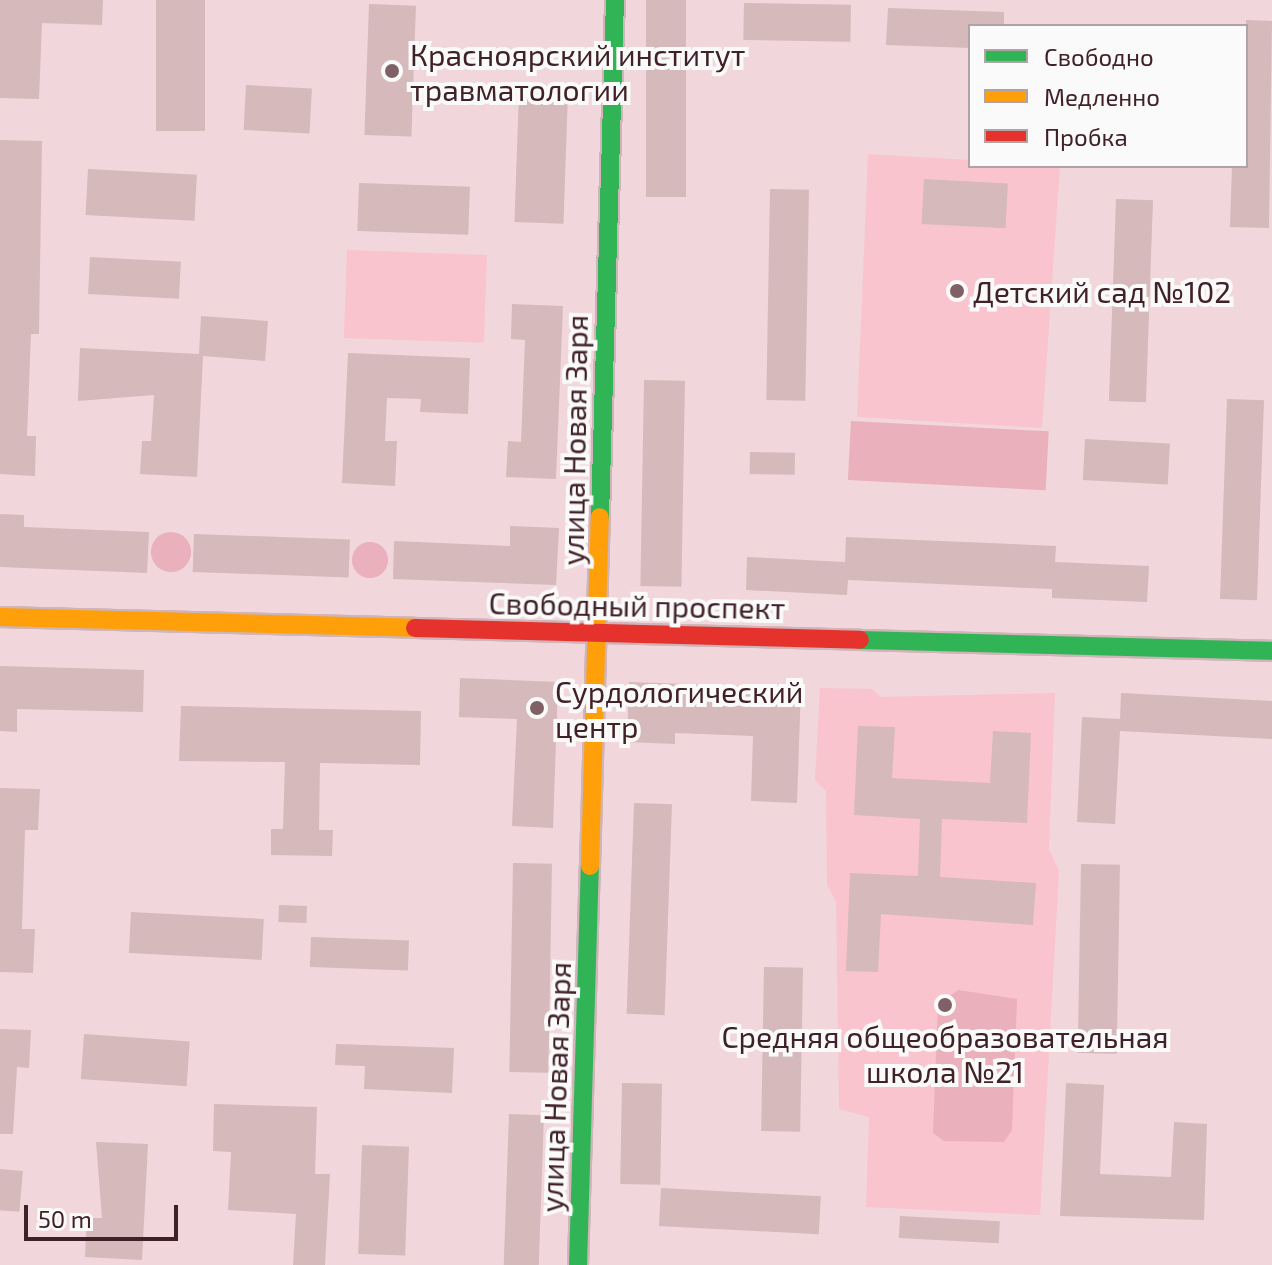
<!DOCTYPE html>
<html>
<head>
<meta charset="utf-8">
<style>
  body { margin:0 }
  #map { position:relative; width:1272px; height:1265px; overflow:hidden; background:#f1d6db; font-family:"Exo 2",sans-serif }
  div>[style] { position:absolute }
  .built>* { inset:0; background:#f9c4ce; transform-origin:0 0 }
  .green>* { inset:0; background:#eab0bc; transform-origin:0 0 }
  .round { border-radius:50% }
  .building>* { inset:0; background:#d5b9bb; transform-origin:0 0 }
  .roads { filter:drop-shadow(2px 0 #cfb4b9) drop-shadow(-2px 0 #cfb4b9) drop-shadow(0 2px #cfb4b9) drop-shadow(0 -2px #cfb4b9) }
  .fast>* { height:18px; margin:-9px; padding:0 9px; transform-origin:9px; border-radius:9px; background:#30b455 }
  .slow>* { height:18px; margin:-9px; padding:0 9px; transform-origin:9px; border-radius:9px; background:#ff9f0a }
  .jam>* { height:18px; margin:-9px; padding:0 9px; transform-origin:9px; border-radius:9px; background:#e5322d }
  .dots>* { width:22px; height:22px; translate:-50% -50%; box-sizing:border-box; border:4px solid #fafafa; border-radius:50% }
  span { translate:-50% -50%; white-space:nowrap; text-align:center; line-height:1.15; -webkit-text-stroke:8px #fafafa; paint-order:stroke }
  .poi-label { font-size:30px; color:#412128 }
  .left { translate:0 -50%; text-align:left }
  .street-label { font-size:30px; color:#412128 }
  .legend { position:absolute; left:968px; top:24px; width:280px; height:144px; box-sizing:border-box; background:#fafafa; border:2px solid #b0a3a6; margin:0; padding:10px 14px; list-style:none; font-size:24px; color:#412128 }
  .legend li { display:flex; align-items:center; gap:16px; height:40px }
  .legend b { width:40px; border:2px solid #b0a3a6 }
  .scale { position:absolute; left:24px; top:1205px; width:154px; height:36px; box-sizing:border-box; border:4px solid #412128; border-top:0; padding-left:10px; font-size:24px; line-height:28px; white-space:nowrap; color:#412128; -webkit-text-stroke:6px #fafafa; paint-order:stroke }
</style>
</head>
<body>
<div id="map">
  <div class="built">
    <i style="clip-path:polygon(868px 154px,970px 160px,970px 166px,1060px 166px,1042px 428px,857px 417px)"></i>
    <i style="left:347px;top:250px;width:140px;height:88px;rotate:2deg"></i>
    <i style="clip-path:polygon(820px 688px,872px 689px,881px 697px,1055px 693px,1049px 849px,1059px 871px,1040px 1215px,866px 1207px,869px 1117px,839px 1109px,836px 902px,827px 885px,826px 791px,815px 780px)"></i>
  </div>
  <div class="green">
    <i style="left:851px;top:421px;width:198px;height:59px;rotate:3deg"></i>
    <i class="round" style="left:151px;top:532px;width:40px;height:40px"></i>
    <i class="round" style="left:352px;top:542px;width:36px;height:36px"></i>
    <i style="clip-path:polygon(958px 990px,1017px 999px,1012px 1130px,1004px 1142px,944px 1141px,933px 1133px,938px 1005px)"></i>
  </div>
  <div class="building">
    <i style="clip-path:polygon(0 0,103px 0,102px 25px,42px 23px,39px 99px,0 98px)"></i>
    <i style="left:156px;top:0;width:49px;height:131px"></i>
    <i style="left:646px;top:0;width:40px;height:197px"></i>
    <i style="left:744px;top:3px;width:107px;height:37px;rotate:1deg"></i>
    <i style="left:369px;top:4px;width:47px;height:131px;rotate:2deg"></i>
    <i style="clip-path:polygon(888px 8px,1004px 12px,1004px 26px,970px 26px,970px 48px,886px 45px)"></i>
    <i style="clip-path:polygon(1246px 20px,1272px 21px,1269px 228px,1230px 227px,1232px 166px,1246px 166px)"></i>
    <i style="left:246px;top:85px;width:66px;height:45px;rotate:3deg"></i>
    <i style="left:519px;top:92px;width:49px;height:130px;rotate:2deg"></i>
    <i style="clip-path:polygon(0 140px,42px 141px,39px 334px,31px 334px,27px 436px,36px 436px,35px 476px,0 474px)"></i>
    <i style="left:88px;top:169px;width:109px;height:46px;rotate:3deg"></i>
    <i style="left:924px;top:179px;width:84px;height:45px;rotate:3deg"></i>
    <i style="left:359px;top:183px;width:111px;height:48px;rotate:2deg"></i>
    <i style="left:770px;top:189px;width:39px;height:211px;rotate:1deg"></i>
    <i style="left:1116px;top:199px;width:37px;height:202px;rotate:2deg"></i>
    <i style="left:90px;top:257px;width:91px;height:37px;rotate:3deg"></i>
    <i style="clip-path:polygon(512px 304px,563px 306px,556px 479px,506px 477px,508px 441px,521px 442px,525px 340px,511px 339px)"></i>
    <i style="clip-path:polygon(201px 316px,268px 321px,265px 361px,203px 356px,197px 477px,140px 474px,142px 441px,151px 441px,154px 395px,78px 401px,80px 348px,199px 354px)"></i>
    <i style="clip-path:polygon(348px 353px,470px 358px,468px 414px,420px 412px,421px 399px,387px 398px,385px 441px,397px 441px,395px 486px,342px 483px)"></i>
    <i style="left:644px;top:380px;width:41px;height:206px;rotate:1deg"></i>
    <i style="left:1227px;top:399px;width:37px;height:200px;rotate:2deg"></i>
    <i style="left:1085px;top:439px;width:85px;height:41px;rotate:3deg"></i>
    <i style="left:750px;top:452px;width:45px;height:22px;rotate:1deg"></i>
    <i style="clip-path:polygon(0 514px,24px 515px,24px 527px,149px 532px,147px 573px,0 567px)"></i>
    <i style="clip-path:polygon(510px 526px,559px 528px,556px 585px,393px 579px,394px 541px,510px 546px)"></i>
    <i style="left:194px;top:534px;width:156px;height:38px;rotate:2deg"></i>
    <i style="clip-path:polygon(846px 537px,1056px 546px,1055px 562px,1149px 566px,1147px 602px,1052px 598px,1052px 589px,848px 580px,847px 595px,746px 590px,747px 557px,845px 562px)"></i>
    <i style="clip-path:polygon(0 666px,144px 670px,143px 712px,17px 709px,17px 732px,0 731px)"></i>
    <i style="clip-path:polygon(460px 678px,558px 682px,553px 828px,512px 826px,517px 719px,459px 717px)"></i>
    <i style="clip-path:polygon(629px 682px,801px 688px,797px 803px,751px 801px,753px 736px,675px 733px,675px 744px,627px 742px)"></i>
    <i style="clip-path:polygon(1121px 693px,1272px 701px,1272px 739px,1120px 731px,1115px 824px,1077px 822px,1082px 717px,1120px 719px)"></i>
    <i style="clip-path:polygon(181px 706px,421px 711px,420px 765px,320px 763px,319px 830px,333px 830px,332px 856px,271px 855px,271px 829px,283px 829px,285px 762px,179px 761px)"></i>
    <i style="clip-path:polygon(858px 726px,895px 727px,892px 778px,990px 783px,993px 731px,1031px 733px,1027px 823px,942px 819px,940px 877px,1036px 883px,1033px 925px,881px 914px,878px 972px,846px 971px,850px 873px,918px 876px,920px 819px,854px 815px)"></i>
    <i style="clip-path:polygon(0 788px,40px 789px,38px 830px,25px 830px,22px 929px,35px 929px,33px 973px,0 972px)"></i>
    <i style="left:634px;top:803px;width:38px;height:211px;rotate:2deg"></i>
    <i style="left:513px;top:863px;width:39px;height:209px;rotate:1deg"></i>
    <i style="left:1081px;top:864px;width:39px;height:189px;rotate:1deg"></i>
    <i style="left:279px;top:905px;width:28px;height:17px;rotate:2deg"></i>
    <i style="left:131px;top:912px;width:133px;height:41px;rotate:3deg"></i>
    <i style="left:311px;top:937px;width:98px;height:30px;rotate:2deg"></i>
    <i style="left:764px;top:967px;width:39px;height:164px;rotate:1deg"></i>
    <i style="clip-path:polygon(0 1029px,31px 1030px,29px 1068px,17px 1067px,13px 1134px,0 1134px)"></i>
    <i style="left:84px;top:1034px;width:106px;height:45px;rotate:4deg"></i>
    <i style="clip-path:polygon(336px 1044px,454px 1048px,452px 1093px,364px 1089px,365px 1066px,335px 1065px)"></i>
    <i style="left:622px;top:1083px;width:40px;height:101px;rotate:1deg"></i>
    <i style="clip-path:polygon(1066px 1083px,1104px 1085px,1100px 1174px,1171px 1177px,1174px 1122px,1207px 1124px,1204px 1220px,1060px 1216px)"></i>
    <i style="clip-path:polygon(214px 1104px,317px 1107px,315px 1174px,330px 1174px,325px 1265px,293px 1265px,296px 1214px,228px 1210px,231px 1152px,213px 1151px)"></i>
    <i style="left:509px;top:1114px;width:35px;height:151px;rotate:2deg"></i>
    <i style="clip-path:polygon(96px 1142px,148px 1144px,142px 1260px,85px 1257px,87px 1218px,102px 1218px)"></i>
    <i style="left:362px;top:1145px;width:47px;height:109px;rotate:2deg"></i>
    <i style="left:0;top:1169px;width:23px;height:41px;rotate:5deg"></i>
    <i style="left:661px;top:1188px;width:160px;height:38px;rotate:3deg"></i>
    <i style="left:900px;top:1216px;width:100px;height:22px;rotate:3deg"></i>
  </div>
  <div class="roads">
    <div class="fast">
      <i style="left:600px;top:517px;width:517px;rotate:-88.34deg"></i>
      <i style="left:860px;top:640px;width:412px;rotate:1.5deg"></i>
      <i style="left:578px;top:1265px;width:399px;rotate:-88.3deg"></i>
    </div>
    <div class="slow">
      <i style="left:0;top:617px;width:415px;rotate:1.5deg"></i>
      <i style="left:590px;top:866px;width:349px;rotate:-88.4deg"></i>
    </div>
    <div class="jam">
      <i style="left:415px;top:628px;width:445px;rotate:1.5deg"></i>
    </div>
  </div>
  <div class="dots">
    <i style="left:392px;top:71px;background:#7f6067"></i>
    <i style="left:957px;top:291px;background:#7f6067"></i>
    <i style="left:537px;top:708px;background:#7f6067"></i>
    <i style="left:945px;top:1005px;background:#7f6067"></i>
  </div>
  <div class="poi-label">
    <span class="left" style="left:410px;top:71px">Красноярский институт<br>травматологии</span>
    <span class="left" style="left:973px;top:291px">Детский сад №102</span>
    <span class="left" style="left:555px;top:708px">Сурдологический<br>центр</span>
    <span style="left:945px;top:1053px">Средняя общеобразовательная<br>школа №21</span>
  </div>
  <div class="street-label">
    <span style="left:574px;top:440px;rotate:-89deg">улица Новая Заря</span>
    <span style="left:637px;top:605px;rotate:1deg">Свободный проспект</span>
    <span style="left:555px;top:1087px;rotate:-88deg">улица Новая Заря</span>
  </div>
  <ul class="legend">
  <li><b style="height:10px;background:#30b455"></b>Свободно</li>
  <li><b style="height:10px;background:#ff9f0a"></b>Медленно</li>
  <li><b style="height:10px;background:#e5322d"></b>Пробка</li>
  </ul>
  <div class="scale">50 m</div>
</div>
</body>
</html>
